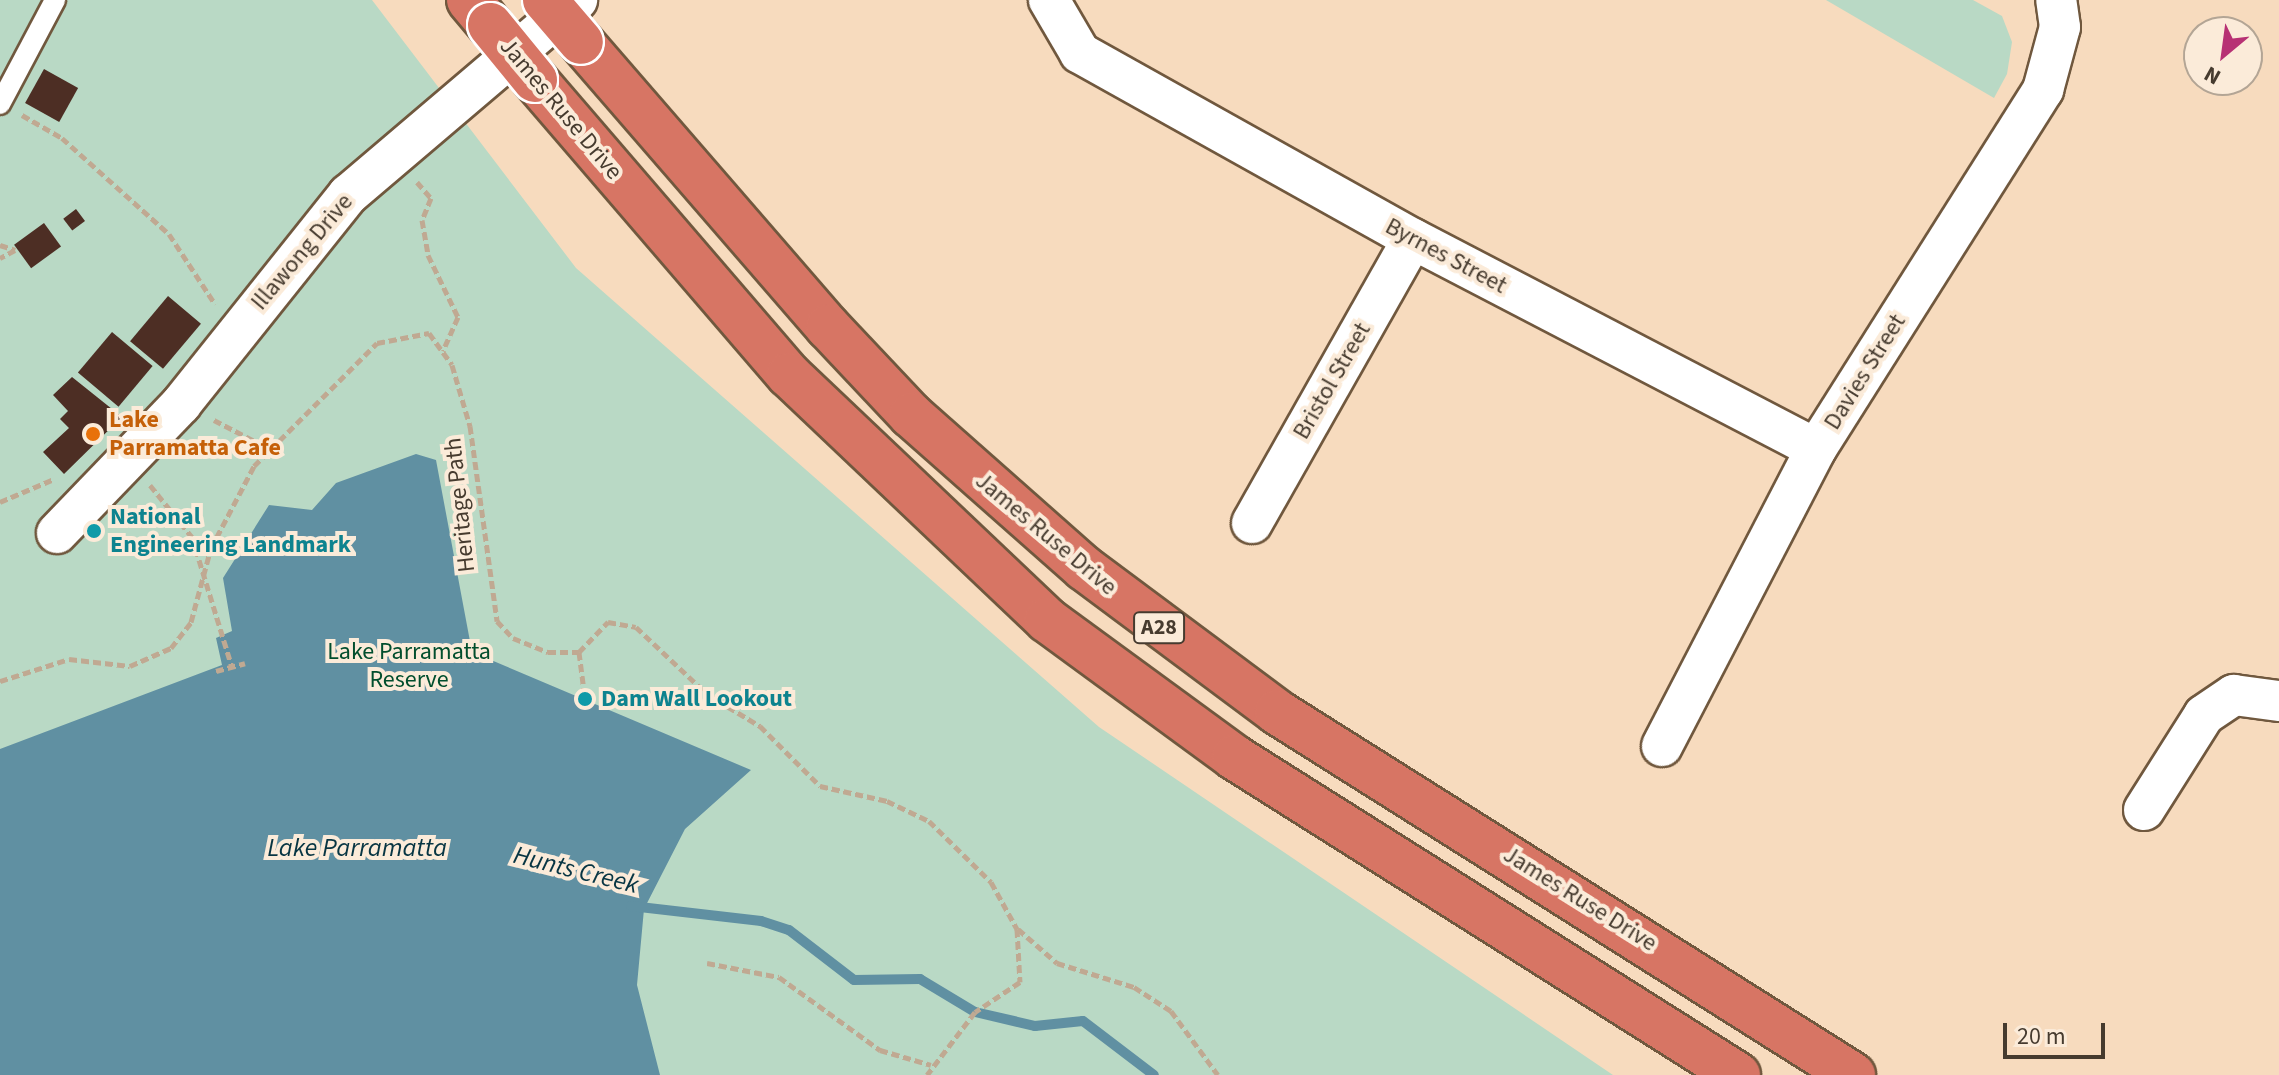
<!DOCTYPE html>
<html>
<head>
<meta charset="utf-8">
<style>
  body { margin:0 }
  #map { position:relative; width:2279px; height:1075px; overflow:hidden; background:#f7dbbe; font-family:"Source Sans 3",sans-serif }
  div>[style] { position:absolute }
  .green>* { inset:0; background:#b9d9c5 }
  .water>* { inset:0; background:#6090a2 }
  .stream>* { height:10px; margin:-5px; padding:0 5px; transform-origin:5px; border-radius:5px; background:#6090a2 }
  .building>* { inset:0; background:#4d2e24; transform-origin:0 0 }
  .path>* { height:5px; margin-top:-2.5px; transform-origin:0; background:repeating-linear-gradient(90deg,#c0a992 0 8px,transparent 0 12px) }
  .roads { filter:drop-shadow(2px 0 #70583e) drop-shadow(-2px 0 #70583e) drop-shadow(0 2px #70583e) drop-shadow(0 -2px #70583e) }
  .lane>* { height:20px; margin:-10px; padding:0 10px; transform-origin:10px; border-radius:10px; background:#fff }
  .street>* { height:40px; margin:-20px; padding:0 20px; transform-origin:20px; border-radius:20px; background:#fff }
  .highway>* { height:44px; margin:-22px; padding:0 22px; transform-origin:22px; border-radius:22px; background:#d77564 }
  .bridges { filter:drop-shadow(2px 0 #fff) drop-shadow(-2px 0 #fff) drop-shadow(0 2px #fff) drop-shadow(0 -2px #fff) }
  .highway-bridge>* { height:44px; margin:-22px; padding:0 22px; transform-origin:22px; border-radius:22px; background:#d77564 }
  .dots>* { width:22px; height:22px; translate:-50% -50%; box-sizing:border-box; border:4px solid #fbebd9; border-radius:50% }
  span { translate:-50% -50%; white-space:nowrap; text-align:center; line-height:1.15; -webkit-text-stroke:8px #fbebd9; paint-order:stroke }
  .shield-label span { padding:2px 6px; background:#fbebd9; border:2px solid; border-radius:6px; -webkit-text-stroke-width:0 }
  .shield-label { font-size:22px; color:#463b2f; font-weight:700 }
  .street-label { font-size:24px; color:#463b2f }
  .food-label { font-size:24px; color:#c56008; font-weight:700 }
  .left { translate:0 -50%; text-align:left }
  .culture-label { font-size:24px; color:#0d838f; font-weight:700 }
  .park-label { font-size:24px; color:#014e2d }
  .water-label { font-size:26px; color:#073543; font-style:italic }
  .north { position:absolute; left:2183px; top:16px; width:80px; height:80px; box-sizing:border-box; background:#fbebd9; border:2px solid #b3a595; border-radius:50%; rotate:209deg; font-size:22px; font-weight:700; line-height:32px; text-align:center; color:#463b2f }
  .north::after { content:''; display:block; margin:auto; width:28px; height:36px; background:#b73174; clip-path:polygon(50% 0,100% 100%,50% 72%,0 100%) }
  .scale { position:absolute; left:2003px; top:1023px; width:102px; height:36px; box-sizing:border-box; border:4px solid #463b2f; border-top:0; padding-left:10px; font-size:24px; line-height:28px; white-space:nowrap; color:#463b2f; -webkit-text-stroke:6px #fbebd9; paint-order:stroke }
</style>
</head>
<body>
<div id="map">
  <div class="green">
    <i style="clip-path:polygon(0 0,372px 0,576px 268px,1099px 727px,1613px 1075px,0 1075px)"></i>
    <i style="clip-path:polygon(1826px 0,1973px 0,2002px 16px,2012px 42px,2007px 74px,1994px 98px)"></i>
  </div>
  <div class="water">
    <i style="clip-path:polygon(416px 454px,436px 460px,472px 652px,751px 770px,685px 829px,644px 909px,637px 985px,660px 1075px,0 1075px,0 749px,222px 665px,216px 638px,232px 631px,223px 578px,269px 505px,312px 510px,336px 483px)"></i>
  </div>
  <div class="stream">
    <i style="left:631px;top:906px;width:131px;rotate:6.6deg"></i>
    <i style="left:761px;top:921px;width:29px;rotate:18deg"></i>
    <i style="left:789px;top:930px;width:82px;rotate:37.6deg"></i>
    <i style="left:854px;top:980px;width:66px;rotate:-0.9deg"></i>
    <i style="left:920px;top:979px;width:64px;rotate:31deg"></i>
    <i style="left:975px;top:1012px;width:62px;rotate:13.1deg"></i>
    <i style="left:1035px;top:1026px;width:48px;rotate:-5.9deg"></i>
    <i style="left:1083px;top:1021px;width:89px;rotate:37.3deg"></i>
  </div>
  <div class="building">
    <i style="left:44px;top:69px;width:39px;height:39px;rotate:29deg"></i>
    <i style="left:76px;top:209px;width:15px;height:16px;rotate:53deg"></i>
    <i style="left:44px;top:223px;width:29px;height:37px;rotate:54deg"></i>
    <i style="left:168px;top:296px;width:43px;height:59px;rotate:40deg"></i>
    <i style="left:112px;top:332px;width:53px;height:53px;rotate:40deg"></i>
    <i style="clip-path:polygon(72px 377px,122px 417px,64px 474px,43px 452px,69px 428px,60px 419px,68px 411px,53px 395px)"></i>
  </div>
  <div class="path">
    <i style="left:22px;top:115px;width:46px;rotate:29.9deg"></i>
    <i style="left:62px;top:138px;width:144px;rotate:41.9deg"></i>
    <i style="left:169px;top:234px;width:84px;rotate:56.7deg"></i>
    <i style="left:417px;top:182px;width:21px;rotate:49deg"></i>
    <i style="left:431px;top:198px;width:24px;rotate:112deg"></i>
    <i style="left:422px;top:220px;width:36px;rotate:80deg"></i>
    <i style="left:428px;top:255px;width:69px;rotate:64.2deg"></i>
    <i style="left:458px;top:317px;width:37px;rotate:114deg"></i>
    <i style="left:0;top:245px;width:16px;rotate:18deg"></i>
    <i style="left:15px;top:250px;width:17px;rotate:152deg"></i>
    <i style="left:214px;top:420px;width:63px;rotate:27.4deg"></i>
    <i style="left:150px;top:485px;width:67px;rotate:51.1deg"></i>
    <i style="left:192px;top:537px;width:136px;rotate:72.9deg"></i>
    <i style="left:0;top:502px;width:59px;rotate:-23.1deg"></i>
    <i style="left:579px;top:652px;width:42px;rotate:-46deg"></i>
    <i style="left:608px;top:622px;width:28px;rotate:10deg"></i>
    <i style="left:636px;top:627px;width:98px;rotate:43.3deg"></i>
    <i style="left:707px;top:694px;width:62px;rotate:31.1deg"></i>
    <i style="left:760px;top:726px;width:85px;rotate:45deg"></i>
    <i style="left:820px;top:786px;width:69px;rotate:12.6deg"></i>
    <i style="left:887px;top:801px;width:47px;rotate:25.5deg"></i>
    <i style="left:929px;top:821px;width:87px;rotate:44.5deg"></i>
    <i style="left:991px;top:882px;width:54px;rotate:61deg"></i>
    <i style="left:1017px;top:929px;width:53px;rotate:86.8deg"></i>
    <i style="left:1020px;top:982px;width:54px;rotate:146.3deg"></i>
    <i style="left:975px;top:1012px;width:79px;rotate:127.3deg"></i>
    <i style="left:579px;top:652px;width:47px;rotate:82.7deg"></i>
    <i style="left:216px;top:671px;width:30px;rotate:-15deg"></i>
    <i style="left:0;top:681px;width:72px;rotate:-17.7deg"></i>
    <i style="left:69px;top:659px;width:61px;rotate:6.5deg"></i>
    <i style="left:130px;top:666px;width:45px;rotate:-23.7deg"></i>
    <i style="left:171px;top:648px;width:33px;rotate:-52deg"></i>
    <i style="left:191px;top:622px;width:77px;rotate:-74.9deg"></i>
    <i style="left:211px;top:548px;width:93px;rotate:-62.3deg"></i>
    <i style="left:254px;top:466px;width:174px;rotate:-45deg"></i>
    <i style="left:377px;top:343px;width:53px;rotate:-10.9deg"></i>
    <i style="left:429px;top:333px;width:39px;rotate:54deg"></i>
    <i style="left:452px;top:365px;width:64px;rotate:73.6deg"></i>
    <i style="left:470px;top:426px;width:197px;rotate:82.1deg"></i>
    <i style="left:497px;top:621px;width:23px;rotate:47deg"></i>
    <i style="left:513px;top:638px;width:38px;rotate:22deg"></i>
    <i style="left:548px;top:652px;width:31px"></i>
    <i style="left:1018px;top:929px;width:52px;rotate:41.1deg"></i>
    <i style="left:1057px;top:963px;width:81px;rotate:17.3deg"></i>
    <i style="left:1134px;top:987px;width:44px;rotate:33deg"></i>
    <i style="left:1171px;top:1011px;width:79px;rotate:53.7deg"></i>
    <i style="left:707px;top:963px;width:73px;rotate:11deg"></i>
    <i style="left:779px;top:977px;width:125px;rotate:35.9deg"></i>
    <i style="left:880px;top:1050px;width:53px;rotate:16.4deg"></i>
  </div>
  <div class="roads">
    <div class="lane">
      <i style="left:0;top:104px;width:118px;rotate:-62.1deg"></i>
    </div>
    <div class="street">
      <i style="left:1049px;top:0;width:61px;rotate:59.7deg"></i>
      <i style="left:1080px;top:53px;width:381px;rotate:29.2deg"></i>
      <i style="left:1413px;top:239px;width:454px;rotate:27.5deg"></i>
      <i style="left:1252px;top:523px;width:326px;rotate:-60.5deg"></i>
      <i style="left:57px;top:533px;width:179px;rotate:-46.1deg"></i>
      <i style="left:181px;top:404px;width:268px;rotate:-51.4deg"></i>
      <i style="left:348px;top:195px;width:301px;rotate:-40.4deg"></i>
      <i style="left:1662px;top:746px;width:335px;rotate:-62.6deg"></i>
      <i style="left:1816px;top:449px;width:425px;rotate:-57.7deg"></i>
      <i style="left:2043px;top:90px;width:65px;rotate:-74.9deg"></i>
      <i style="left:2060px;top:27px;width:27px;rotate:-98deg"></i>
      <i style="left:2144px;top:810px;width:112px;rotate:-57.7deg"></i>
      <i style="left:2204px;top:715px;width:36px;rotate:-34deg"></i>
      <i style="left:2234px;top:695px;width:45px;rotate:7.6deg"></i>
    </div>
    <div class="highway">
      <i style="left:469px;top:0;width:33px;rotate:50deg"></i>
      <i style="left:581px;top:42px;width:377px;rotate:49.1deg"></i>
      <i style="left:828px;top:327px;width:121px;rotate:46.7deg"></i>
      <i style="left:911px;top:415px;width:231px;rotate:41.5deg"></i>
      <i style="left:1084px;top:568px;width:241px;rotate:36.7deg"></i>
      <i style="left:1277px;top:712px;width:681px;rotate:32.22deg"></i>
      <i style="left:535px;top:80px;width:389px;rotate:49.3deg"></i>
      <i style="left:789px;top:375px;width:356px;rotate:43.5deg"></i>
      <i style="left:1047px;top:620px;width:232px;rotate:36.2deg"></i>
      <i style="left:1234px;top:757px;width:596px;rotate:32.25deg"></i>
    </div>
  </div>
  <div class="bridges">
    <div class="highway-bridge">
      <i style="left:545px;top:0;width:55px;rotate:49.4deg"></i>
      <i style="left:490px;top:25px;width:71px;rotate:50.7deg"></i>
    </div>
  </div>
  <div class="dots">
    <i style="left:93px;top:434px;background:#e8710a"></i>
    <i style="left:94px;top:531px;background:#0f9aa8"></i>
    <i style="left:585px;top:699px;background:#0f9aa8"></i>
  </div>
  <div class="shield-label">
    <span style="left:1159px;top:628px">A28</span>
  </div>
  <div class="street-label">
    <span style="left:561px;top:109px;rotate:50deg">James Ruse Drive</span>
    <span style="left:302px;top:252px;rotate:-50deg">Illawong Drive</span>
    <span style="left:1446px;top:256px;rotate:28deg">Byrnes Street</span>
    <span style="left:1865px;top:372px;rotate:-58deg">Davies Street</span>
    <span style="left:1332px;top:381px;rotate:-60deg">Bristol Street</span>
    <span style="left:460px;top:505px;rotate:-96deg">Heritage Path</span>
    <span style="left:1046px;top:534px;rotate:40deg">James Ruse Drive</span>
    <span style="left:1580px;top:899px;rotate:32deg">James Ruse Drive</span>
  </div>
  <div class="food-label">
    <span class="left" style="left:109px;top:434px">Lake<br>Parramatta Cafe</span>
  </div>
  <div class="culture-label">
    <span class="left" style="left:110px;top:531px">National<br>Engineering Landmark</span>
    <span class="left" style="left:601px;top:699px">Dam Wall Lookout</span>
  </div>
  <div class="park-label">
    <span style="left:409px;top:666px">Lake Parramatta<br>Reserve</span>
  </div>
  <div class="water-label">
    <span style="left:357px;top:848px">Lake Parramatta</span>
    <span style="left:576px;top:870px;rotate:14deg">Hunts Creek</span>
  </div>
  <div class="north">N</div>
  <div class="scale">20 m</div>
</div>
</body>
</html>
